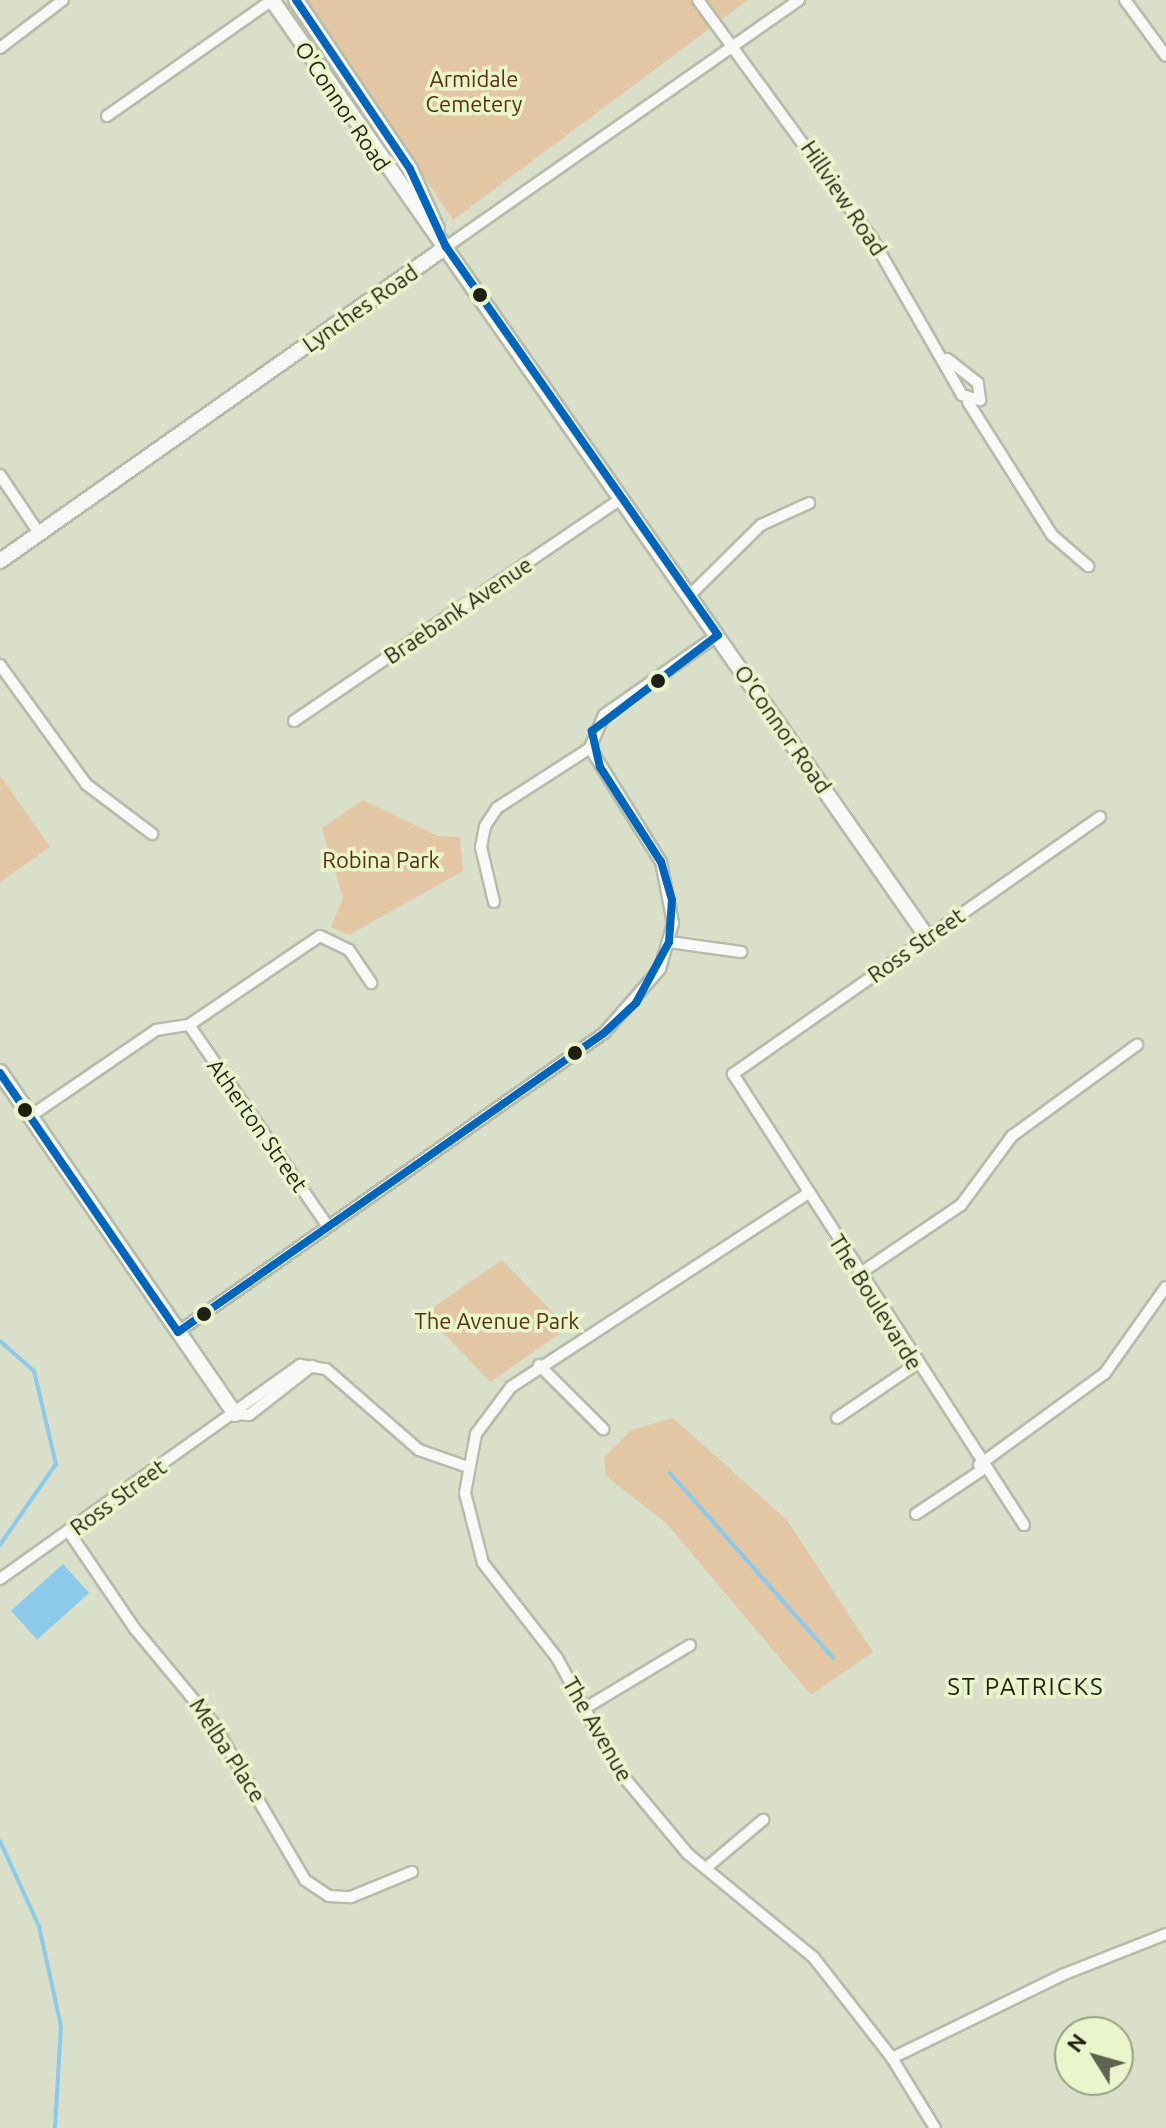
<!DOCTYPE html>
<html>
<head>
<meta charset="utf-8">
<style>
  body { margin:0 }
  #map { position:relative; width:1166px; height:2128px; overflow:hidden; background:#d9dfc8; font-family:Ubuntu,sans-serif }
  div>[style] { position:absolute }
  .green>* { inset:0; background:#e3c7a5 }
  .water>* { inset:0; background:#8bcaea; transform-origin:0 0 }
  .stream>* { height:4px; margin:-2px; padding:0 2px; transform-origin:2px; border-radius:2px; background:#8bcaea }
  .roads { filter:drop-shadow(2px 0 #b7bcaa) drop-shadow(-2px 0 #b7bcaa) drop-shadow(0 2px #b7bcaa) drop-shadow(0 -2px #b7bcaa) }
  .minor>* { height:10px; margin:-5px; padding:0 5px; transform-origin:5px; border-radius:5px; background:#f9faf7 }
  .tertiary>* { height:14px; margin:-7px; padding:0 7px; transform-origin:7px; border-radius:7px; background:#f9faf7 }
  .bus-1>* { height:8px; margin:-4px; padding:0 4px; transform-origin:4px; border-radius:4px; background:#0065bd }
  .dots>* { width:22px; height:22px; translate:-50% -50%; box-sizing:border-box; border:4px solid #ebf5cc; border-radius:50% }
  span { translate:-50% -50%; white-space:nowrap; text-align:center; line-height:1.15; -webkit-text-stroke:7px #ebf5cc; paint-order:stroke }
  .park-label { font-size:22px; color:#563112 }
  .street-label { font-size:22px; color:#1e2112 }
  .neighbourhood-label { font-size:24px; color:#1e2112; letter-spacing:2px }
  .north { position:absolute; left:1054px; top:2016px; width:80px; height:80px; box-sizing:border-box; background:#ebf5cc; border:2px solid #99a082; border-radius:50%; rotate:307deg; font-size:22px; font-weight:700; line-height:32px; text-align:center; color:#1e2112 }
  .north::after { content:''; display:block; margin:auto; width:28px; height:36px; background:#5f6452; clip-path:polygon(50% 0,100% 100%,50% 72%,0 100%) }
</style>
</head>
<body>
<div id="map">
  <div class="green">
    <i style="clip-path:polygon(303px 0,748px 0,453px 220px)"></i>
    <i style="clip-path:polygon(0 775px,50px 847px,0 882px)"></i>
    <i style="clip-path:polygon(363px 800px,438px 836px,460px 837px,463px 871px,349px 935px,331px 927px,343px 898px,322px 828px)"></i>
    <i style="clip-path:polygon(502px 1260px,568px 1328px,490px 1382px,425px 1313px)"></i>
    <i style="clip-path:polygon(673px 1418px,787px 1520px,873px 1652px,811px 1695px,666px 1523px,606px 1476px,604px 1458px,631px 1430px)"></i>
  </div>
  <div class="water">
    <i style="left:63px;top:1564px;width:39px;height:70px;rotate:48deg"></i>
  </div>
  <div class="stream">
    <i style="left:0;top:1341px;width:45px;rotate:41.4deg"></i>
    <i style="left:34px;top:1371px;width:96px;rotate:76.7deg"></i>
    <i style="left:56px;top:1464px;width:98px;rotate:124.7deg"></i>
    <i style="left:670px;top:1473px;width:247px;rotate:48.6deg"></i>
    <i style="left:0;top:1841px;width:94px;rotate:65.4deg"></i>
    <i style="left:39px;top:1926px;width:102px;rotate:77.6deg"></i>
    <i style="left:61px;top:2026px;width:102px;rotate:93.4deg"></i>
  </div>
  <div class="roads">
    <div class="minor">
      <i style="left:698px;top:0;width:297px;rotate:53.9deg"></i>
      <i style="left:873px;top:240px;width:179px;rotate:60.1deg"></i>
      <i style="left:962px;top:395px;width:19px;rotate:16deg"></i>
      <i style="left:980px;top:400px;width:17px;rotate:-97deg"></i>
      <i style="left:978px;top:383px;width:39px;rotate:-142deg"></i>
      <i style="left:1125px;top:0;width:69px;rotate:53.8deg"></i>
      <i style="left:0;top:48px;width:79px;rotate:-37.3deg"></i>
      <i style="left:107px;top:116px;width:202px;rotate:-35.1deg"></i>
      <i style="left:446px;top:247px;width:431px;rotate:-35deg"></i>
      <i style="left:968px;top:402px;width:157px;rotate:57.7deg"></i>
      <i style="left:1052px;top:535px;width:48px;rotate:40.7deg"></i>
      <i style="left:0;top:475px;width:70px;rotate:56.1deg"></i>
      <i style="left:690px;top:595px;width:100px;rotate:-44.6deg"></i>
      <i style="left:761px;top:525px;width:53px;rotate:-24.6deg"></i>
      <i style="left:0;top:665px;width:147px;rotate:54.1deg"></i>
      <i style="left:86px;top:784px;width:83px;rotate:37.1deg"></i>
      <i style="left:294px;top:721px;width:397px;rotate:-34.2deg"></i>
      <i style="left:590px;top:748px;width:36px;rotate:-67deg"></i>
      <i style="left:604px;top:715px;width:139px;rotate:-35.1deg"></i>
      <i style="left:494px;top:902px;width:57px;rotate:-103.3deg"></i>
      <i style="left:481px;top:847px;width:21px;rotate:-79deg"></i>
      <i style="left:485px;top:826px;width:22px;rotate:-56deg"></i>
      <i style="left:497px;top:808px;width:111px;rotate:-32.8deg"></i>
      <i style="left:669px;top:942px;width:73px;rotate:7.9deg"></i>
      <i style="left:189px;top:1025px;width:243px;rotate:55.4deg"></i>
      <i style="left:32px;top:1115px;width:150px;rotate:-34.4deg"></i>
      <i style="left:156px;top:1030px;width:33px;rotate:-9deg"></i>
      <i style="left:189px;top:1025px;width:158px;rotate:-34.2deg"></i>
      <i style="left:320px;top:936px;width:32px;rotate:26deg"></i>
      <i style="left:349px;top:950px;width:40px;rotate:56deg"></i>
      <i style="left:807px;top:1194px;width:353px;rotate:146.9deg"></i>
      <i style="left:511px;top:1387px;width:59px;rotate:126.7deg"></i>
      <i style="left:476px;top:1434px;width:60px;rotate:100.6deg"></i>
      <i style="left:465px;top:1493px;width:72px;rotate:75.6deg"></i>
      <i style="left:483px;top:1563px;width:120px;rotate:52.1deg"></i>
      <i style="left:557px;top:1658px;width:128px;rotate:61.4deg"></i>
      <i style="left:618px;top:1770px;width:109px;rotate:50.2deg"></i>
      <i style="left:688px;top:1854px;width:163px;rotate:39.5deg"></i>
      <i style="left:814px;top:1958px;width:127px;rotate:52deg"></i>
      <i style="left:859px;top:1274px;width:123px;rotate:-34.1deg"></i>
      <i style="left:961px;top:1205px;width:86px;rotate:-53.5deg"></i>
      <i style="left:1012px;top:1136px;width:155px;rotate:-36.1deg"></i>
      <i style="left:178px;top:1332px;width:520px;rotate:-35.06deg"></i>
      <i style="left:604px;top:1033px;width:85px;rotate:-48.8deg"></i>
      <i style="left:660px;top:969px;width:48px;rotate:-74.2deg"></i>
      <i style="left:673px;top:923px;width:62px;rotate:-101.1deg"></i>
      <i style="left:661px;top:862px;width:134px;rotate:-121.9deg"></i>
      <i style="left:539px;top:1365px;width:91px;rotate:45deg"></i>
      <i style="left:235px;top:1414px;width:14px;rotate:4deg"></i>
      <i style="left:249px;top:1415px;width:80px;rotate:-37.9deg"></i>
      <i style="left:837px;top:1418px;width:94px;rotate:-34.2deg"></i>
      <i style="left:979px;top:1465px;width:156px;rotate:-36.1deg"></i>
      <i style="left:1105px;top:1373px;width:105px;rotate:-54.7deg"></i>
      <i style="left:916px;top:1514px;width:79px;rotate:-33.7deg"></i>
      <i style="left:1024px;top:1525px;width:537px;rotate:-122.83deg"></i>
      <i style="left:733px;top:1074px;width:448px;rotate:-35deg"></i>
      <i style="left:69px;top:1532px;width:117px;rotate:55.8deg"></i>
      <i style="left:135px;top:1629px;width:122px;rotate:50.3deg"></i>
      <i style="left:213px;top:1723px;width:182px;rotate:59.6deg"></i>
      <i style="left:305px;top:1880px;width:29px;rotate:34deg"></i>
      <i style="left:329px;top:1896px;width:22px;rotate:3deg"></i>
      <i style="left:351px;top:1897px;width:66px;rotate:-22.3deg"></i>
      <i style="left:0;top:1579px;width:369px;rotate:-35.5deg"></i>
      <i style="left:300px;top:1365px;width:26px;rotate:9deg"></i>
      <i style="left:326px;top:1369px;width:123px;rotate:41.1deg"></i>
      <i style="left:419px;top:1450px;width:49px;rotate:19.2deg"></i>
      <i style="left:587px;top:1707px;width:120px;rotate:-31deg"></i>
      <i style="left:706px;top:1868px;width:75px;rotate:-40.1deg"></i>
      <i style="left:935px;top:2128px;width:82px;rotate:-121.6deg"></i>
      <i style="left:892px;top:2058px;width:189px;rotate:-26deg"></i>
      <i style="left:1062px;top:1975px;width:112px;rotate:-21.5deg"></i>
    </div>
    <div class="tertiary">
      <i style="left:272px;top:0;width:1143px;rotate:55.04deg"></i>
      <i style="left:296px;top:0;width:204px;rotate:56deg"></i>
      <i style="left:410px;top:169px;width:66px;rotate:65.8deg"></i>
      <i style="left:0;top:561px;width:545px;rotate:-35.15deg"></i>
      <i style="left:0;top:1072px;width:415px;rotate:55.5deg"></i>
    </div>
  </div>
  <div class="bus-1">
    <i style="left:0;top:1073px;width:314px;rotate:55.5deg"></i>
    <i style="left:178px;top:1332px;width:520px;rotate:-35.06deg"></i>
    <i style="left:604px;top:1033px;width:44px;rotate:-43.2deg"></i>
    <i style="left:636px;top:1003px;width:69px;rotate:-61.6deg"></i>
    <i style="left:669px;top:942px;width:42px;rotate:-85.9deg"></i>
    <i style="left:672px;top:900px;width:40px;rotate:-106deg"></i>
    <i style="left:661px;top:862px;width:113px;rotate:-122.7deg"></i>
    <i style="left:600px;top:767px;width:37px;rotate:-103deg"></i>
    <i style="left:592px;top:731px;width:158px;rotate:-37.3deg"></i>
    <i style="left:718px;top:635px;width:474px;rotate:-125deg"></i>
    <i style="left:446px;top:247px;width:86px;rotate:-114.8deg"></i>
    <i style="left:410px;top:169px;width:204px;rotate:-124deg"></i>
  </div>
  <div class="dots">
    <i style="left:480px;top:295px;background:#1e2112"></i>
    <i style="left:658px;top:681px;background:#1e2112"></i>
    <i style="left:575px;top:1053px;background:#1e2112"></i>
    <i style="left:25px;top:1110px;background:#1e2112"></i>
    <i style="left:204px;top:1314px;background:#1e2112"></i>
  </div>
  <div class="park-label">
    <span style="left:474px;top:91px">Armidale<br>Cemetery</span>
    <span style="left:381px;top:860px">Robina Park</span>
    <span style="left:497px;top:1321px">The Avenue Park</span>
  </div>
  <div class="street-label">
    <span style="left:343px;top:106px;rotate:56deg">O'Connor Road</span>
    <span style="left:844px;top:198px;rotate:56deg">Hillview Road</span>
    <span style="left:360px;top:308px;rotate:-35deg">Lynches Road</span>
    <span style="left:458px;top:610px;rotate:-34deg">Braebank Avenue</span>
    <span style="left:783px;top:729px;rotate:55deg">O'Connor Road</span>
    <span style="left:916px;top:945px;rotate:-35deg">Ross Street</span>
    <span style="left:258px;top:1125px;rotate:55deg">Atherton Street</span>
    <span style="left:876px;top:1302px;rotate:58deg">The Boulevarde</span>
    <span style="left:118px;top:1497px;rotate:-36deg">Ross Street</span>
    <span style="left:598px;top:1729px;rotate:60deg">The Avenue</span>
    <span style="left:228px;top:1750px;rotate:57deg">Melba Place</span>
  </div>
  <div class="neighbourhood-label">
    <span style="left:1026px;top:1687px">ST PATRICKS</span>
  </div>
  <div class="north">N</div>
</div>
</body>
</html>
